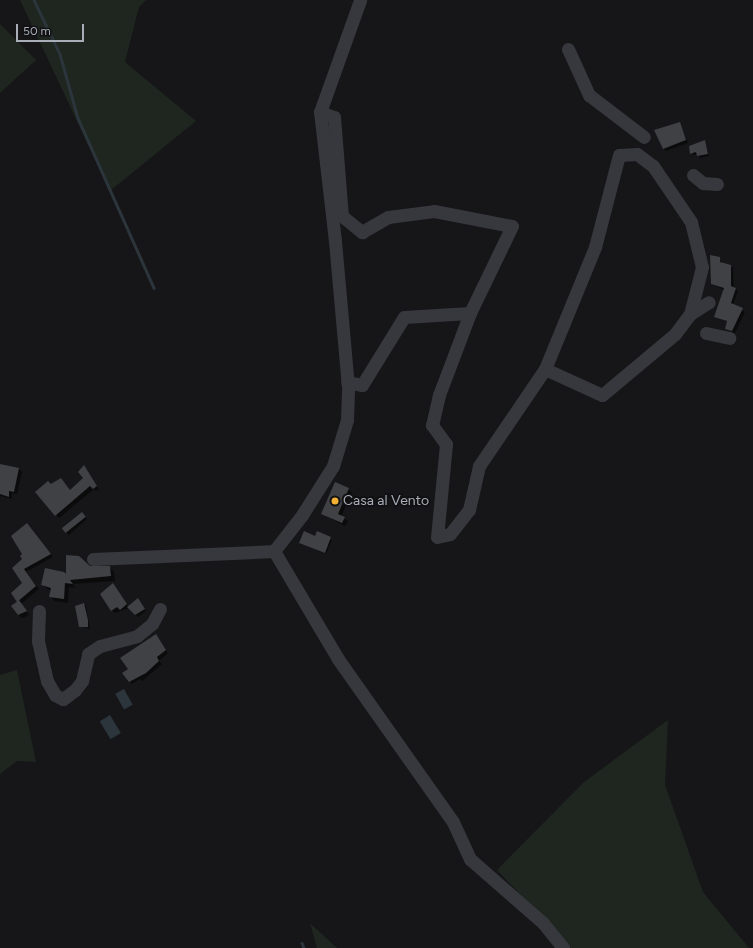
<!DOCTYPE html>
<html>
<head>
<meta charset="utf-8">
<style>
  body { margin:0 }
  #map { position:relative; width:753px; height:948px; overflow:hidden; background:#161618; font-family:Figtree,sans-serif }
  div>[style] { position:absolute }
  .green>* { inset:0; background:#1e261f }
  .water>* { inset:0; background:#2c353c; transform-origin:0 0 }
  .shadow>* { inset:0; background:#0007 }
  .stream>* { height:2.5px; margin:-1.25px; padding:0 1.25px; transform-origin:1.25px; border-radius:1.25px; background:#2c353c }
  .building>* { inset:0; background:#404145; transform-origin:0 0 }
  .minor>* { height:13px; margin:-6.5px; padding:0 6.5px; transform-origin:6.5px; border-radius:6.5px; background:#37383d }
  .dots>* { width:11px; height:11px; translate:-50% -50%; box-sizing:border-box; border:2px solid #111113; border-radius:50% }
  span { translate:-50% -50%; white-space:nowrap; text-align:center; line-height:1.15; -webkit-text-stroke:4px #111113; paint-order:stroke }
  .poi-label { font-size:14px; color:#a8adb8 }
  .left { translate:0 -50%; text-align:left }
  .scale { position:absolute; left:16px; top:24px; width:68px; height:18px; box-sizing:border-box; border:2px solid #a8adb8; border-top:0; padding-left:5px; font-size:12px; line-height:14px; white-space:nowrap; color:#a8adb8; -webkit-text-stroke:3px #111113; paint-order:stroke }
</style>
</head>
<body>
<div id="map">
  <div class="green">
    <i style="clip-path:polygon(20px 0,146px 0,139px 7px,125px 62px,196px 121px,110px 191px)"></i>
    <i style="clip-path:polygon(0 24px,36px 60px,0 93px)"></i>
    <i style="clip-path:polygon(17px 670px,36px 762px,17px 761px,0 774px,0 675px)"></i>
    <i style="clip-path:polygon(668px 720px,665px 785px,703px 892px,749px 948px,571px 948px,497px 870px,584px 782px)"></i>
    <i style="clip-path:polygon(310px 923px,337px 948px,317px 948px)"></i>
  </div>
  <div class="water">
    <i style="left:124px;top:689px;width:18px;height:10px;rotate:61deg"></i>
    <i style="left:110px;top:715px;width:21px;height:12px;rotate:59deg"></i>
  </div>
  <div class="shadow">
    <i style="clip-path:polygon(679px 123px,688px 143px,666px 151px,663px 148px)"></i>
    <i style="clip-path:polygon(705px 141px,709px 156px,700px 158px,698px 154px,693px 155px,691px 153px)"></i>
    <i style="clip-path:polygon(719px 258px,722px 264px,733px 268px,734px 288px,738px 291px,733px 305px,745px 312px,735px 333px,726px 329px,728px 322px,716px 316px,724px 290px,712px 284px)"></i>
    <i style="clip-path:polygon(0 465px,19px 469px,22px 472px,17px 494px,12px 493px,12px 499px,0 496px)"></i>
    <i style="clip-path:polygon(87px 470px,99px 489px,96px 491px,94px 489px,59px 518px,56px 515px,51px 485px,70px 491px,85px 478px)"></i>
    <i style="clip-path:polygon(335px 483px,352px 492px,341px 517px,348px 521px,345px 526px,322px 514px)"></i>
    <i style="clip-path:polygon(82px 514px,87px 519px,69px 535px,63px 529px)"></i>
    <i style="clip-path:polygon(27px 524px,53px 557px,26px 572px,39px 589px,21px 604px,29px 615px,22px 618px,19px 615px,18px 602px,23px 583px)"></i>
    <i style="clip-path:polygon(317px 532px,332px 540px,326px 554px,300px 543px,315px 537px)"></i>
    <i style="clip-path:polygon(89px 567px,109px 567px,114px 572px,115px 581px,73px 584px,76px 588px,69px 587px,68px 603px,54px 601px,50px 596px,51px 591px,42px 585px)"></i>
    <i style="clip-path:polygon(113px 585px,129px 607px,140px 601px,146px 611px,138px 617px,129px 608px,115px 613px,112px 610px)"></i>
    <i style="clip-path:polygon(84px 604px,86px 606px,90px 629px,80px 626px)"></i>
    <i style="clip-path:polygon(156px 635px,168px 653px,159px 661px,162px 664px,142px 681px,140px 679px,132px 684px,130px 681px,130px 669px)"></i>
  </div>
  <div class="stream">
    <i style="left:34px;top:0;width:60px;rotate:64.3deg"></i>
    <i style="left:60px;top:54px;width:66px;rotate:74.3deg"></i>
    <i style="left:78px;top:118px;width:186px;rotate:65.9deg"></i>
    <i style="left:302px;top:943px;width:5px;rotate:68deg"></i>
  </div>
  <div class="building">
    <i style="clip-path:polygon(680px 122px,686px 140px,663px 149px,654px 130px)"></i>
    <i style="clip-path:polygon(705px 140px,708px 154px,697px 156px,696px 152px,690px 154px,689px 146px)"></i>
    <i style="clip-path:polygon(710px 255px,720px 257px,720px 262px,731px 265px,731px 286px,736px 288px,731px 303px,743px 308px,732px 331px,725px 329px,727px 321px,714px 317px,724px 288px,711px 284px)"></i>
    <i style="clip-path:polygon(0 464px,19px 468px,14px 492px,9px 491px,9px 497px,0 494px)"></i>
    <i style="clip-path:polygon(84px 465px,97px 486px,93px 489px,90px 486px,55px 516px,35px 492px,48px 481px,51px 484px,61px 478px,70px 490px,83px 478px,78px 472px)"></i>
    <i style="clip-path:polygon(335px 482px,349px 488px,338px 514px,345px 517px,342px 523px,321px 514px)"></i>
    <i style="left:82px;top:512px;width:6px;height:26px;rotate:51deg"></i>
    <i style="clip-path:polygon(27px 523px,51px 554px,24px 569px,36px 586px,17px 602px,11px 593px,22px 583px,12px 568px,22px 559px,20px 556px,22px 554px,11px 536px)"></i>
    <i style="clip-path:polygon(304px 531px,315px 536px,317px 531px,331px 537px,325px 553px,299px 543px)"></i>
    <i style="clip-path:polygon(66px 555px,79px 556px,90px 566px,110px 566px,111px 576px,70px 580px,73px 584px,65px 583px,64px 599px,49px 597px,51px 588px,41px 585px,45px 568px,64px 572px,66px 574px)"></i>
    <i style="clip-path:polygon(113px 583px,127px 604px,120px 610px,117px 607px,111px 611px,100px 594px)"></i>
    <i style="clip-path:polygon(138px 598px,145px 609px,135px 615px,127px 607px)"></i>
    <i style="clip-path:polygon(19px 600px,27px 611px,18px 615px,11px 606px)"></i>
    <i style="clip-path:polygon(84px 603px,88px 620px,88px 627px,79px 627px,75px 606px)"></i>
    <i style="clip-path:polygon(156px 634px,166px 650px,157px 657px,159px 661px,146px 673px,129px 682px,122px 673px,128px 669px,120px 658px)"></i>
  </div>
  <div class="minor">
    <i style="left:568px;top:49px;width:51px;rotate:65.5deg"></i>
    <i style="left:589px;top:95px;width:69px;rotate:37.4deg"></i>
    <i style="left:320px;top:112px;width:15px;rotate:20deg"></i>
    <i style="left:334px;top:117px;width:99px;rotate:85.4deg"></i>
    <i style="left:342px;top:216px;width:26px;rotate:39deg"></i>
    <i style="left:362px;top:232px;width:30px;rotate:-30deg"></i>
    <i style="left:388px;top:217px;width:46px;rotate:-7.4deg"></i>
    <i style="left:434px;top:211px;width:79px;rotate:10.9deg"></i>
    <i style="left:512px;top:226px;width:97px;rotate:115.8deg"></i>
    <i style="left:470px;top:313px;width:66px;rotate:176.5deg"></i>
    <i style="left:404px;top:317px;width:80px;rotate:121.7deg"></i>
    <i style="left:362px;top:385px;width:15px;rotate:-169deg"></i>
    <i style="left:693px;top:175px;width:13px;rotate:39deg"></i>
    <i style="left:703px;top:183px;width:14px;rotate:4deg"></i>
    <i style="left:470px;top:313px;width:88px;rotate:110.7deg"></i>
    <i style="left:439px;top:395px;width:31px;rotate:103deg"></i>
    <i style="left:432px;top:425px;width:24px;rotate:54deg"></i>
    <i style="left:446px;top:444px;width:93px;rotate:95.5deg"></i>
    <i style="left:437px;top:537px;width:13px;rotate:-13deg"></i>
    <i style="left:450px;top:534px;width:31px;rotate:-52deg"></i>
    <i style="left:469px;top:510px;width:45px;rotate:-77.2deg"></i>
    <i style="left:479px;top:466px;width:117px;rotate:-55.8deg"></i>
    <i style="left:545px;top:369px;width:132px;rotate:-67.7deg"></i>
    <i style="left:595px;top:247px;width:95px;rotate:-75.4deg"></i>
    <i style="left:619px;top:155px;width:18px;rotate:-3deg"></i>
    <i style="left:637px;top:154px;width:20px;rotate:37deg"></i>
    <i style="left:653px;top:166px;width:68px;rotate:55.8deg"></i>
    <i style="left:691px;top:222px;width:46px;rotate:76.3deg"></i>
    <i style="left:702px;top:267px;width:49px;rotate:104.3deg"></i>
    <i style="left:690px;top:314px;width:25px;rotate:127deg"></i>
    <i style="left:675px;top:334px;width:95px;rotate:140.1deg"></i>
    <i style="left:602px;top:395px;width:63px;rotate:-155.5deg"></i>
    <i style="left:690px;top:314px;width:22px;rotate:-32deg"></i>
    <i style="left:706px;top:333px;width:24px;rotate:12deg"></i>
    <i style="left:274px;top:551px;width:126px;rotate:59.3deg"></i>
    <i style="left:338px;top:659px;width:199px;rotate:54.8deg"></i>
    <i style="left:453px;top:822px;width:41px;rotate:65.3deg"></i>
    <i style="left:470px;top:859px;width:97px;rotate:41.2deg"></i>
    <i style="left:543px;top:923px;width:32px;rotate:51deg"></i>
    <i style="left:93px;top:559px;width:181px;rotate:-2.5deg"></i>
    <i style="left:274px;top:551px;width:46px;rotate:-52.1deg"></i>
    <i style="left:302px;top:515px;width:58px;rotate:-57.7deg"></i>
    <i style="left:333px;top:466px;width:48px;rotate:-73.1deg"></i>
    <i style="left:347px;top:420px;width:33px;rotate:-88deg"></i>
    <i style="left:348px;top:387px;width:147px;rotate:-95.1deg"></i>
    <i style="left:335px;top:241px;width:130px;rotate:-96.6deg"></i>
    <i style="left:320px;top:112px;width:119px;rotate:-70.3deg"></i>
    <i style="left:39px;top:611px;width:30px;rotate:92deg"></i>
    <i style="left:38px;top:641px;width:41px;rotate:77.3deg"></i>
    <i style="left:47px;top:681px;width:16px;rotate:60deg"></i>
    <i style="left:55px;top:695px;width:9px;rotate:27deg"></i>
    <i style="left:63px;top:699px;width:15px;rotate:-37deg"></i>
    <i style="left:75px;top:690px;width:11px;rotate:-52deg"></i>
    <i style="left:82px;top:681px;width:28px;rotate:-77deg"></i>
    <i style="left:88px;top:654px;width:14px;rotate:-34deg"></i>
    <i style="left:100px;top:646px;width:38px;rotate:-15deg"></i>
    <i style="left:137px;top:636px;width:19px;rotate:-39deg"></i>
    <i style="left:152px;top:624px;width:17px;rotate:-62deg"></i>
  </div>
  <div class="dots">
    <i style="left:335px;top:501px;background:#f2b134"></i>
  </div>
  <div class="poi-label">
    <span class="left" style="left:343px;top:501px">Casa al Vento</span>
  </div>
  <div class="scale">50 m</div>
</div>
</body>
</html>
